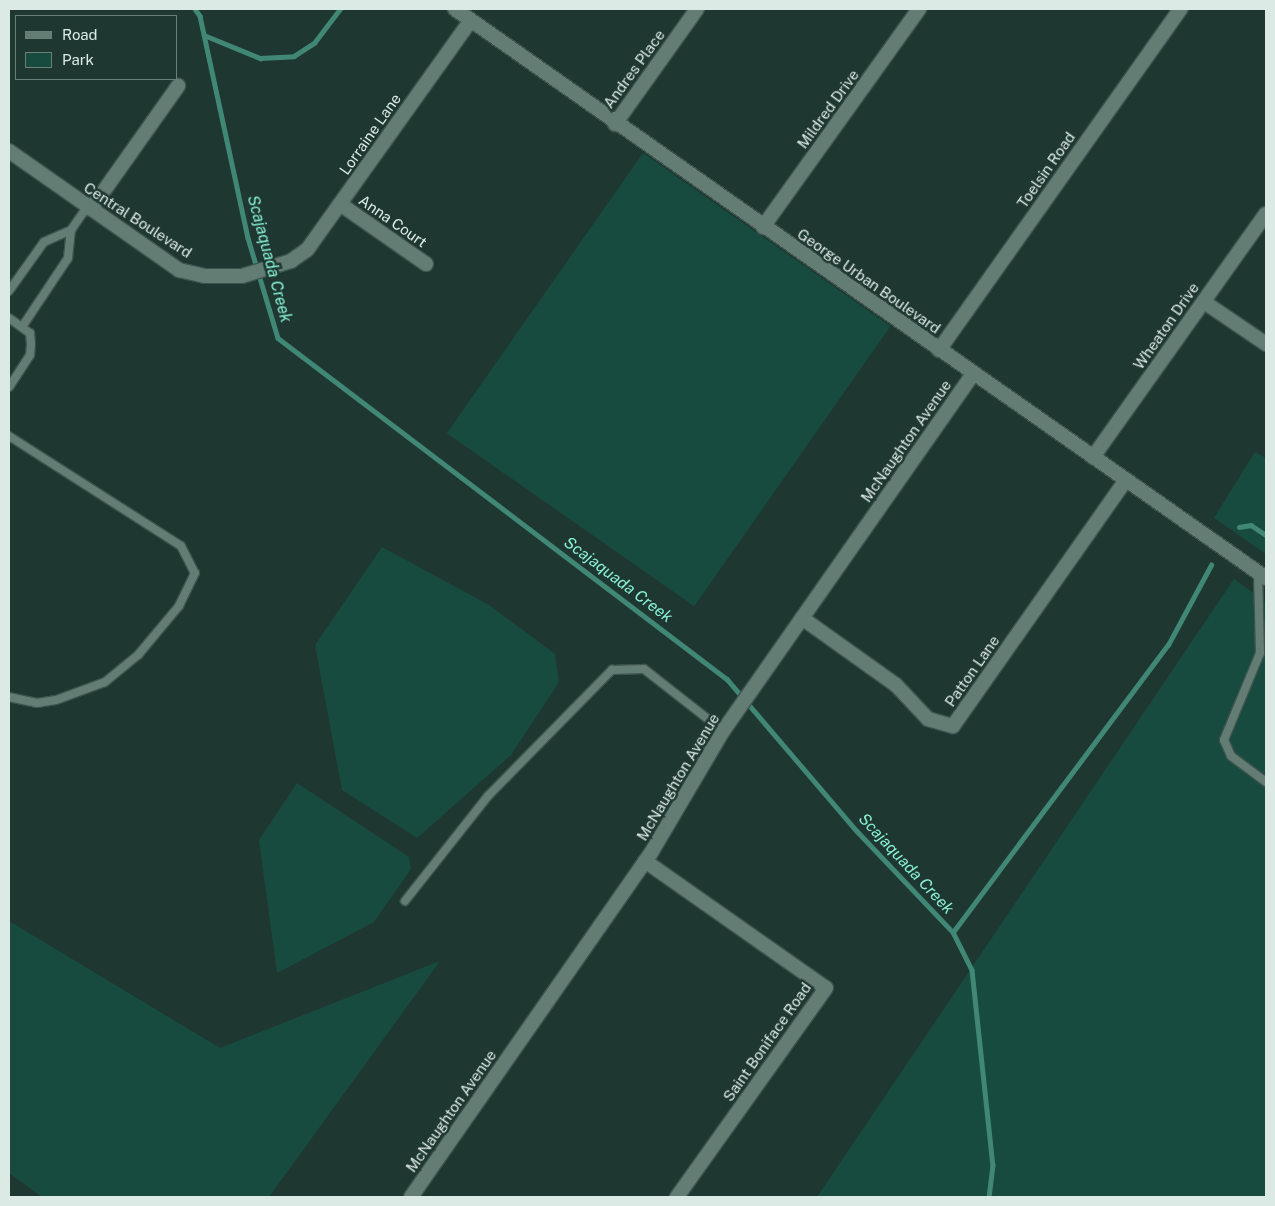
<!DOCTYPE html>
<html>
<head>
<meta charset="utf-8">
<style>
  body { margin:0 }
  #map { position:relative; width:1275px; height:1206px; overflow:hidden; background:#1f3731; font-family:"Public Sans",sans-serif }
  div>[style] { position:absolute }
  .green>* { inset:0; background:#184b40; transform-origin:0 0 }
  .stream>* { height:4.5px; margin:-2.25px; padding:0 2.25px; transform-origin:2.25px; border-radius:2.25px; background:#418776 }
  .roads { filter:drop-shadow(1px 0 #3e534e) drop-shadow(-1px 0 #3e534e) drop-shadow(0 1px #3e534e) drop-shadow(0 -1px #3e534e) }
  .service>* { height:8px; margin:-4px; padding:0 4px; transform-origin:4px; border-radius:4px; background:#637d75 }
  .minor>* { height:14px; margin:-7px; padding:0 7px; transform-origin:7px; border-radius:7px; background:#637d75 }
  .tertiary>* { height:14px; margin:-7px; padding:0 7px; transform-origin:7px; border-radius:7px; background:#637d75 }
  span { translate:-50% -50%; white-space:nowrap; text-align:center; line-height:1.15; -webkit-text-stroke:5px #1f3731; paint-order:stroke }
  .street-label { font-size:15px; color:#dceae6 }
  .water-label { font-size:16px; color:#87f0d4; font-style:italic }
  .frame { position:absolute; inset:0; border:10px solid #dceae6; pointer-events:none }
  .legend { position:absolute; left:15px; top:15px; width:162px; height:65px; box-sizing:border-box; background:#1f3731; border:1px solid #6b7f79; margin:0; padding:6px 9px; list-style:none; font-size:15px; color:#dceae6 }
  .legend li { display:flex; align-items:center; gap:10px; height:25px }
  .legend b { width:25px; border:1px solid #6b7f79 }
</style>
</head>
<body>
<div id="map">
  <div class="green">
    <i style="left:643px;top:153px;width:302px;height:342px;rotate:35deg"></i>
    <i style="clip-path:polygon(1255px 452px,1266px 458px,1266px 554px,1214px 518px)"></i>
    <i style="clip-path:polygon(382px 547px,489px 605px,555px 654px,559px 682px,511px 755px,417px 838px,342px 790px,315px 645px)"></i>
    <i style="clip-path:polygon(1234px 579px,1266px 602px,1266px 1197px,817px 1197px)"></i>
    <i style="clip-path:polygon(297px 783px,409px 857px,411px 869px,374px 922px,277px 973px,259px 840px)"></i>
    <i style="clip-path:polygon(9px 921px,220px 1048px,440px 961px,269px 1197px,42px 1197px,9px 1173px)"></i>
  </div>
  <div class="stream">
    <i style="left:195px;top:9px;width:9px;rotate:54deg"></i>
    <i style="left:200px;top:16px;width:227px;rotate:77.8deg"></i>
    <i style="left:248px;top:238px;width:104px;rotate:73.3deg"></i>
    <i style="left:278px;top:338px;width:564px;rotate:37.22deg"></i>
    <i style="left:727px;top:679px;width:200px;rotate:49.5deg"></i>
    <i style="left:857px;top:831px;width:139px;rotate:46.5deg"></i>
    <i style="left:953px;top:932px;width:42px;rotate:63.4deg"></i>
    <i style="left:972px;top:970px;width:196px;rotate:83.9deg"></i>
    <i style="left:993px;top:1165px;width:32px;rotate:97deg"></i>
    <i style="left:204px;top:35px;width:61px;rotate:22.3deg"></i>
    <i style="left:260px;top:58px;width:34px;rotate:-3deg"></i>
    <i style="left:294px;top:56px;width:24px;rotate:-33deg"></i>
    <i style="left:314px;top:43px;width:43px;rotate:-52.6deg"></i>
    <i style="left:1239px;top:527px;width:12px;rotate:-9deg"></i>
    <i style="left:1251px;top:525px;width:18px;rotate:34deg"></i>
    <i style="left:953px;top:932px;width:359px;rotate:-53.2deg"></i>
    <i style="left:1168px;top:645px;width:91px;rotate:-61.7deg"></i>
  </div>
  <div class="roads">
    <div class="service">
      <i style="left:9px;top:291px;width:60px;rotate:-54.5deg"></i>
      <i style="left:44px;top:242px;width:30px;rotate:-24deg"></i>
      <i style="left:9px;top:318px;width:26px;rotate:36deg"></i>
      <i style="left:30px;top:333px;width:11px;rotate:85deg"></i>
      <i style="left:31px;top:344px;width:11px;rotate:95deg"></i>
      <i style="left:30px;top:355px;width:38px;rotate:123deg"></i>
      <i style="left:22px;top:327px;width:83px;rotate:-56.3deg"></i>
      <i style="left:68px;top:258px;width:28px;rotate:-84deg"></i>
      <i style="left:71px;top:230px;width:28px;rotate:-55deg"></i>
      <i style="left:9px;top:436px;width:204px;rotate:32.6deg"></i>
      <i style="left:181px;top:546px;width:30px;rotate:63deg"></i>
      <i style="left:195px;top:573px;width:37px;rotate:116deg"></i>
      <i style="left:179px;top:606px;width:64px;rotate:129.9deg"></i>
      <i style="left:138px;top:655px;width:43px;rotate:140.7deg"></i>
      <i style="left:105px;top:682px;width:52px;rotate:159.8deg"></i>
      <i style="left:56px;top:700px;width:19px;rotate:171deg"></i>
      <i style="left:37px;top:703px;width:29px;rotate:-168deg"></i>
      <i style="left:1258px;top:572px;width:81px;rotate:88.6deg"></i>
      <i style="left:1260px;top:653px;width:94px;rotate:112.5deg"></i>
      <i style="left:1224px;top:740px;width:17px;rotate:66deg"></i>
      <i style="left:1231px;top:756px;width:44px;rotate:36.6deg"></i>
      <i style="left:405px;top:901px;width:134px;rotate:-51.7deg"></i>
      <i style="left:488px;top:796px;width:177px;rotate:-45.5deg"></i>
      <i style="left:612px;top:670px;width:32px;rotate:-2deg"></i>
      <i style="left:644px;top:669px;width:100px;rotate:38.1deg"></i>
    </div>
    <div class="minor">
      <i style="left:615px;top:124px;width:141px;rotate:-54.5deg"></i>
      <i style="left:9px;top:151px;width:208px;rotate:35deg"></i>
      <i style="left:179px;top:270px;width:27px;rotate:13deg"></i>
      <i style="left:205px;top:276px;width:37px"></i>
      <i style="left:242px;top:276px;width:51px;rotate:-17deg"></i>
      <i style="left:291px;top:261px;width:19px;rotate:-35deg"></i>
      <i style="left:307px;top:250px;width:282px;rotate:-54.5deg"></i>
      <i style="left:340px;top:204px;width:105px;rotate:34.9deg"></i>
      <i style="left:91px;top:209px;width:151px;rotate:-54.7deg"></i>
      <i style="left:763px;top:227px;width:268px;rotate:-54.4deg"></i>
      <i style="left:1204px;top:302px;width:75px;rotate:34.1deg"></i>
      <i style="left:939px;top:350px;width:418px;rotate:-54.7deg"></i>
      <i style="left:1093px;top:457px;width:298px;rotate:-54.6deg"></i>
      <i style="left:802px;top:618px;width:115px;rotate:35.5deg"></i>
      <i style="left:896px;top:685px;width:47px;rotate:46.7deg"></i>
      <i style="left:928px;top:719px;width:26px;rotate:16deg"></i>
      <i style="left:953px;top:726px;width:301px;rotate:-54.9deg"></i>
      <i style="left:645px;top:861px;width:221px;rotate:35.1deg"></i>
      <i style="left:826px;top:988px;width:257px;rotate:125.5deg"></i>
      <i style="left:411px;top:1197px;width:419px;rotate:-55.1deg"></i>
      <i style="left:651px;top:853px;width:142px;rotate:-59.5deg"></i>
      <i style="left:723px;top:731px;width:436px;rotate:-55deg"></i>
    </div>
    <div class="tertiary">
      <i style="left:455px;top:9px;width:991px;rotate:35.05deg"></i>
    </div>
  </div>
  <div class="street-label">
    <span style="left:634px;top:69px;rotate:-54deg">Andres Place</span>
    <span style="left:828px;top:109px;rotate:-54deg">Mildred Drive</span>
    <span style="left:370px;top:134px;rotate:-55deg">Lorraine Lane</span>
    <span style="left:1046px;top:170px;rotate:-55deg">Toelsin Road</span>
    <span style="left:138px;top:220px;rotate:33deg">Central Boulevard</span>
    <span style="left:393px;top:221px;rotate:35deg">Anna Court</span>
    <span style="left:869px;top:281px;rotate:35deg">George Urban Boulevard</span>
    <span style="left:1166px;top:326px;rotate:-55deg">Wheaton Drive</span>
    <span style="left:906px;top:441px;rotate:-55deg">McNaughton Avenue</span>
    <span style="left:972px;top:671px;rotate:-55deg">Patton Lane</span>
    <span style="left:678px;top:777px;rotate:-59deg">McNaughton Avenue</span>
    <span style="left:767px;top:1042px;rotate:-55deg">Saint Boniface Road</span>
    <span style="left:451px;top:1111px;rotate:-55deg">McNaughton Avenue</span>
  </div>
  <div class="water-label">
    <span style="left:269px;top:259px;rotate:75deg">Scajaquada Creek</span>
    <span style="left:618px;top:580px;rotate:37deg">Scajaquada Creek</span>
    <span style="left:906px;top:864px;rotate:47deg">Scajaquada Creek</span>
  </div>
  <div class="frame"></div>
  <ul class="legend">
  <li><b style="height:6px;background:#637d75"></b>Road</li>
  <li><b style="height:14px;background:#184b40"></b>Park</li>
  </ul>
</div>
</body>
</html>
